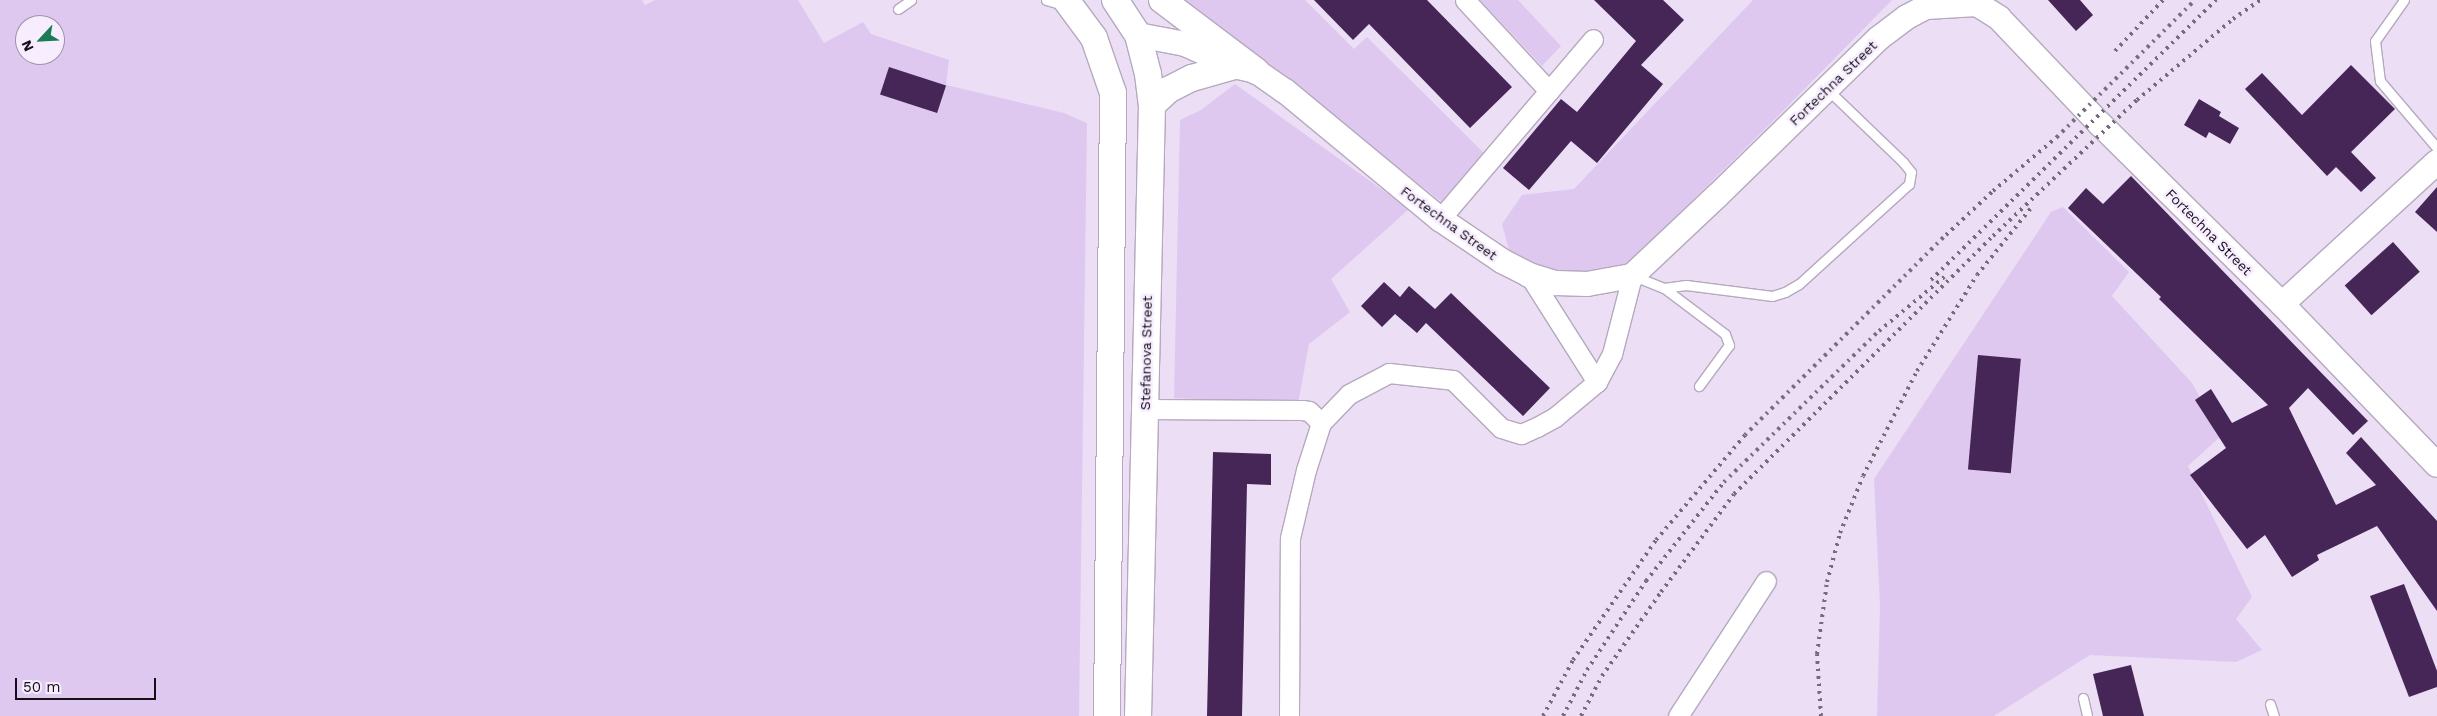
<!DOCTYPE html>
<html>
<head>
<meta charset="utf-8">
<style>
  body { margin:0 }
  #map { position:relative; width:2437px; height:716px; overflow:hidden; background:#ebdef5; font-family:"Work Sans",sans-serif }
  div>[style] { position:absolute }
  .green>* { inset:0; background:#dfc8ef }
  .building>* { inset:0; background:#452657; transform-origin:0 0 }
  .roads { filter:drop-shadow(1px 0 #b5a9be) drop-shadow(-1px 0 #b5a9be) drop-shadow(0 1px #b5a9be) drop-shadow(0 -1px #b5a9be) }
  .service>* { height:9px; margin:-4.5px; padding:0 4.5px; transform-origin:4.5px; border-radius:4.5px; background:#fff }
  .minor>* { height:19px; margin:-9.5px; padding:0 9.5px; transform-origin:9.5px; border-radius:9.5px; background:#fff }
  .tertiary>* { height:24px; margin:-12px; padding:0 12px; transform-origin:12px; border-radius:12px; background:#fff }
  .secondary>* { height:26px; margin:-13px; padding:0 13px; transform-origin:13px; border-radius:13px; background:#fff }
  .rail>* { height:4px; margin-top:-2px; transform-origin:0; background:repeating-linear-gradient(90deg,#746c7a 0 2.5px,transparent 0 7.5px) }
  span { translate:-50% -50%; white-space:nowrap; text-align:center; line-height:1.15; -webkit-text-stroke:5px #f7edff; paint-order:stroke }
  .street-label { font-size:14px; color:#130f16 }
  .north { position:absolute; left:15px; top:15px; width:50px; height:50px; box-sizing:border-box; background:#f7edff; border:1px solid #9c94a2; border-radius:50%; rotate:245deg; font-size:14px; font-weight:700; line-height:20px; text-align:center; color:#130f16 }
  .north::after { content:''; display:block; margin:auto; width:18px; height:22px; background:#197c55; clip-path:polygon(50% 0,100% 100%,50% 72%,0 100%) }
  .scale { position:absolute; left:15px; top:678px; width:141px; height:22px; box-sizing:border-box; border:2px solid #130f16; border-top:0; padding-left:6px; font-size:15px; line-height:18px; white-space:nowrap; color:#130f16; -webkit-text-stroke:4px #f7edff; paint-order:stroke }
</style>
</head>
<body>
<div id="map">
  <div class="green">
    <i style="clip-path:polygon(evenodd,0 0,642px 0,645px 5px,655px 0,798px 0,824px 43px,863px 22px,871px 34px,949px 60px,946px 85px,1064px 113px,1087px 123px,1079px 716px,0 716px,0 0,25px 25px,55px 25px,55px 55px,25px 55px,25px 25px)"></i>
    <i style="clip-path:polygon(1185px 0,1305px 0,1354px 49px,1367px 37px,1484px 153px,1443px 203px)"></i>
    <i style="clip-path:polygon(1480px 0,1518px 0,1561px 46px,1542px 66px)"></i>
    <i style="clip-path:polygon(1753px 0,1892px 0,1774px 120px,1623px 269px,1560px 276px,1510px 254px,1502px 224px,1522px 195px,1574px 189px)"></i>
    <i style="clip-path:polygon(1235px 84px,1409px 209px,1331px 279px,1350px 312px,1309px 344px,1298px 404px,1174px 398px,1180px 120px,1201px 110px)"></i>
    <i style="clip-path:polygon(2063px 207px,2129px 272px,2112px 296px,2192px 383px,2221px 436px,2188px 466px,2252px 597px,2236px 619px,2262px 650px,2236px 662px,2090px 655px,1994px 716px,1877px 716px,1880px 607px,1874px 479px,2051px 212px)"></i>
  </div>
  <div class="building">
    <i style="clip-path:polygon(1314px 0,1427px 0,1512px 87px,1470px 128px,1369px 24px,1353px 40px)"></i>
    <i style="clip-path:polygon(1594px 0,1663px 0,1684px 20px,1641px 65px,1663px 84px,1597px 163px,1571px 141px,1529px 190px,1503px 168px,1561px 99px,1577px 112px,1636px 41px)"></i>
    <i style="clip-path:polygon(2048px 0,2080px 0,2093px 15px,2076px 31px)"></i>
    <i style="clip-path:polygon(2351px 65px,2395px 109px,2351px 152px,2376px 178px,2361px 192px,2336px 167px,2327px 176px,2245px 89px,2262px 73px,2302px 115px)"></i>
    <i style="left:889px;top:67px;width:60px;height:29px;rotate:18deg"></i>
    <i style="clip-path:polygon(2199px 99px,2221px 112px,2219px 116px,2239px 128px,2230px 144px,2209px 132px,2206px 138px,2184px 125px)"></i>
    <i style="clip-path:polygon(2131px 176px,2368px 421px,2353px 435px,2308px 388px,2289px 408px,2336px 505px,2376px 485px,2346px 453px,2361px 437px,2437px 521px,2437px 611px,2377px 526px,2317px 555px,2319px 560px,2292px 577px,2265px 535px,2247px 549px,2190px 475px,2226px 448px,2195px 400px,2211px 389px,2232px 423px,2268px 405px,2159px 299px,2161px 297px,2068px 208px,2086px 188px,2103px 204px)"></i>
    <i style="clip-path:polygon(2437px 187px,2437px 232px,2415px 212px)"></i>
    <i style="left:2393px;top:242px;width:40px;height:65px;rotate:48deg"></i>
    <i style="clip-path:polygon(1384px 282px,1400px 297px,1409px 286px,1435px 309px,1451px 293px,1550px 388px,1523px 416px,1426px 323px,1417px 333px,1395px 314px,1382px 327px,1361px 306px)"></i>
    <i style="left:1978px;top:355px;width:43px;height:115px;rotate:5deg"></i>
    <i style="clip-path:polygon(1213px 452px,1271px 454px,1271px 485px,1247px 484px,1242px 716px,1207px 716px)"></i>
    <i style="clip-path:polygon(2404px 584px,2437px 671px,2437px 687px,2409px 697px,2370px 596px)"></i>
    <i style="clip-path:polygon(2131px 665px,2144px 716px,2103px 716px,2093px 674px)"></i>
  </div>
  <div class="roads">
    <div class="service">
      <i style="left:1046px;top:0;width:18px;rotate:16deg"></i>
      <i style="left:2404px;top:0;width:50px;rotate:125.3deg"></i>
      <i style="left:2375px;top:41px;width:40px;rotate:82.9deg"></i>
      <i style="left:2380px;top:81px;width:88px;rotate:49.6deg"></i>
      <i style="left:898px;top:9px;width:16px;rotate:-35deg"></i>
      <i style="left:1634px;top:276px;width:32px;rotate:22deg"></i>
      <i style="left:1664px;top:288px;width:22px;rotate:-8deg"></i>
      <i style="left:1686px;top:285px;width:87px;rotate:7.3deg"></i>
      <i style="left:1772px;top:296px;width:14px;rotate:-17deg"></i>
      <i style="left:1785px;top:292px;width:16px;rotate:-30deg"></i>
      <i style="left:1799px;top:284px;width:149px;rotate:-42.3deg"></i>
      <i style="left:1909px;top:184px;width:12px;rotate:-81deg"></i>
      <i style="left:1911px;top:172px;width:13px;rotate:-129deg"></i>
      <i style="left:1903px;top:162px;width:105px;rotate:-136.2deg"></i>
      <i style="left:1664px;top:288px;width:76px;rotate:37deg"></i>
      <i style="left:1725px;top:334px;width:12px;rotate:70deg"></i>
      <i style="left:1729px;top:345px;width:51px;rotate:126.2deg"></i>
      <i style="left:2083px;top:698px;width:18px;rotate:77deg"></i>
      <i style="left:2270px;top:704px;width:13px;rotate:72deg"></i>
    </div>
    <div class="minor">
      <i style="left:1465px;top:0;width:124px;rotate:47.3deg"></i>
      <i style="left:1440px;top:219px;width:236px;rotate:-49.6deg"></i>
      <i style="left:1529px;top:275px;width:127px;rotate:57.6deg"></i>
      <i style="left:1144px;top:409px;width:158px;rotate:0.4deg"></i>
      <i style="left:1302px;top:410px;width:7px;rotate:8deg"></i>
      <i style="left:1309px;top:411px;width:17px;rotate:45deg"></i>
      <i style="left:1289px;top:716px;width:178px;rotate:-89.7deg"></i>
      <i style="left:1290px;top:538px;width:70px;rotate:-76.8deg"></i>
      <i style="left:1306px;top:470px;width:49px;rotate:-72.3deg"></i>
      <i style="left:1321px;top:423px;width:40px;rotate:-46deg"></i>
      <i style="left:1349px;top:394px;width:45px;rotate:-27.7deg"></i>
      <i style="left:1389px;top:373px;width:64px;rotate:6.2deg"></i>
      <i style="left:1453px;top:380px;width:68px;rotate:45deg"></i>
      <i style="left:1501px;top:428px;width:21px;rotate:17deg"></i>
      <i style="left:1521px;top:434px;width:17px;rotate:-24deg"></i>
      <i style="left:1537px;top:427px;width:21px;rotate:-29deg"></i>
      <i style="left:1555px;top:417px;width:55px;rotate:-39.8deg"></i>
      <i style="left:1597px;top:382px;width:32px;rotate:-62deg"></i>
      <i style="left:1612px;top:354px;width:81px;rotate:-75.6deg"></i>
      <i style="left:1678px;top:716px;width:161px;rotate:-56.9deg"></i>
    </div>
    <div class="tertiary">
      <i style="left:1138px;top:35px;width:48px;rotate:10.8deg"></i>
      <i style="left:1185px;top:44px;width:54px;rotate:24.2deg"></i>
      <i style="left:1234px;top:66px;width:23px;rotate:13deg"></i>
      <i style="left:1256px;top:71px;width:35px;rotate:35deg"></i>
      <i style="left:1285px;top:91px;width:201px;rotate:39.6deg"></i>
      <i style="left:1440px;top:219px;width:75px;rotate:34.1deg"></i>
      <i style="left:1502px;top:261px;width:30px;rotate:27deg"></i>
      <i style="left:1529px;top:275px;width:28px;rotate:17deg"></i>
      <i style="left:1556px;top:283px;width:31px;rotate:2deg"></i>
      <i style="left:1587px;top:284px;width:46px;rotate:-10.1deg"></i>
      <i style="left:1632px;top:276px;width:117px;rotate:-43.3deg"></i>
      <i style="left:1717px;top:196px;width:226px;rotate:-44.3deg"></i>
      <i style="left:1879px;top:38px;width:35px;rotate:-37deg"></i>
      <i style="left:1907px;top:17px;width:21px;rotate:-28deg"></i>
      <i style="left:1926px;top:7px;width:51px;rotate:-3.4deg"></i>
      <i style="left:1977px;top:4px;width:26px;rotate:32deg"></i>
      <i style="left:1999px;top:18px;width:148px;rotate:46.4deg"></i>
      <i style="left:2101px;top:125px;width:255px;rotate:44.7deg"></i>
      <i style="left:2282px;top:304px;width:223px;rotate:46.1deg"></i>
      <i style="left:2282px;top:304px;width:210px;rotate:-42.5deg"></i>
    </div>
    <div class="secondary">
      <i style="left:1066px;top:0;width:47px;rotate:53.6deg"></i>
      <i style="left:1094px;top:38px;width:58px;rotate:70.9deg"></i>
      <i style="left:1113px;top:93px;width:623px;rotate:90.55deg"></i>
      <i style="left:1115px;top:0;width:42px;rotate:56.7deg"></i>
      <i style="left:1138px;top:35px;width:40px;rotate:75.6deg"></i>
      <i style="left:1148px;top:74px;width:31px;rotate:83deg"></i>
      <i style="left:1152px;top:105px;width:611px;rotate:91.31deg"></i>
      <i style="left:1162px;top:0;width:118px;rotate:37.1deg"></i>
      <i style="left:1152px;top:105px;width:22px;rotate:-43deg"></i>
      <i style="left:1168px;top:90px;width:27px;rotate:-27deg"></i>
      <i style="left:1192px;top:78px;width:44px;rotate:-15.9deg"></i>
    </div>
  </div>
  <div class="rail">
    <i style="left:2115px;top:51px;width:70px;rotate:-46.7deg"></i>
    <i style="left:1931px;top:280px;width:400px;rotate:-44.5deg"></i>
    <i style="left:1543px;top:716px;width:64px;rotate:-61.8deg"></i>
    <i style="left:1573px;top:660px;width:146px;rotate:-55.3deg"></i>
    <i style="left:1656px;top:540px;width:138px;rotate:-49.7deg"></i>
    <i style="left:1745px;top:435px;width:284px;rotate:-44.9deg"></i>
    <i style="left:1946px;top:235px;width:64px;rotate:-43.1deg"></i>
    <i style="left:1993px;top:191px;width:84px;rotate:-40.2deg"></i>
    <i style="left:2057px;top:137px;width:194px;rotate:-44.8deg"></i>
    <i style="left:1563px;top:716px;width:52px;rotate:-62.4deg"></i>
    <i style="left:1587px;top:670px;width:107px;rotate:-56.5deg"></i>
    <i style="left:1646px;top:581px;width:126px;rotate:-51.8deg"></i>
    <i style="left:1724px;top:482px;width:216px;rotate:-44.3deg"></i>
    <i style="left:1879px;top:331px;width:85px;rotate:-39.7deg"></i>
    <i style="left:1581px;top:716px;width:45px;rotate:-62.3deg"></i>
    <i style="left:1602px;top:676px;width:103px;rotate:-54.9deg"></i>
    <i style="left:1661px;top:592px;width:122px;rotate:-53.3deg"></i>
    <i style="left:1734px;top:494px;width:366px;rotate:-44.9deg"></i>
    <i style="left:1993px;top:236px;width:198px;rotate:-43.4deg"></i>
    <i style="left:2137px;top:100px;width:126px;rotate:-40.2deg"></i>
    <i style="left:2233px;top:19px;width:33px;rotate:-35deg"></i>
    <i style="left:1821px;top:716px;width:62px;rotate:-93.7deg"></i>
    <i style="left:1817px;top:654px;width:73px;rotate:-82.1deg"></i>
    <i style="left:1827px;top:582px;width:51px;rotate:-75.1deg"></i>
    <i style="left:1840px;top:533px;width:61px;rotate:-68deg"></i>
    <i style="left:1863px;top:476px;width:118px;rotate:-62.8deg"></i>
    <i style="left:1917px;top:371px;width:113px;rotate:-58deg"></i>
    <i style="left:1977px;top:275px;width:86px;rotate:-51.1deg"></i>
  </div>
  <div class="street-label">
    <span style="left:1833px;top:83px;rotate:-44deg">Fortechna Street</span>
    <span style="left:1449px;top:223px;rotate:36deg">Fortechna Street</span>
    <span style="left:2209px;top:232px;rotate:45deg">Fortechna Street</span>
    <span style="left:1146px;top:353px;rotate:-89deg">Stefanova Street</span>
  </div>
  <div class="north">N</div>
  <div class="scale">50 m</div>
</div>
</body>
</html>
